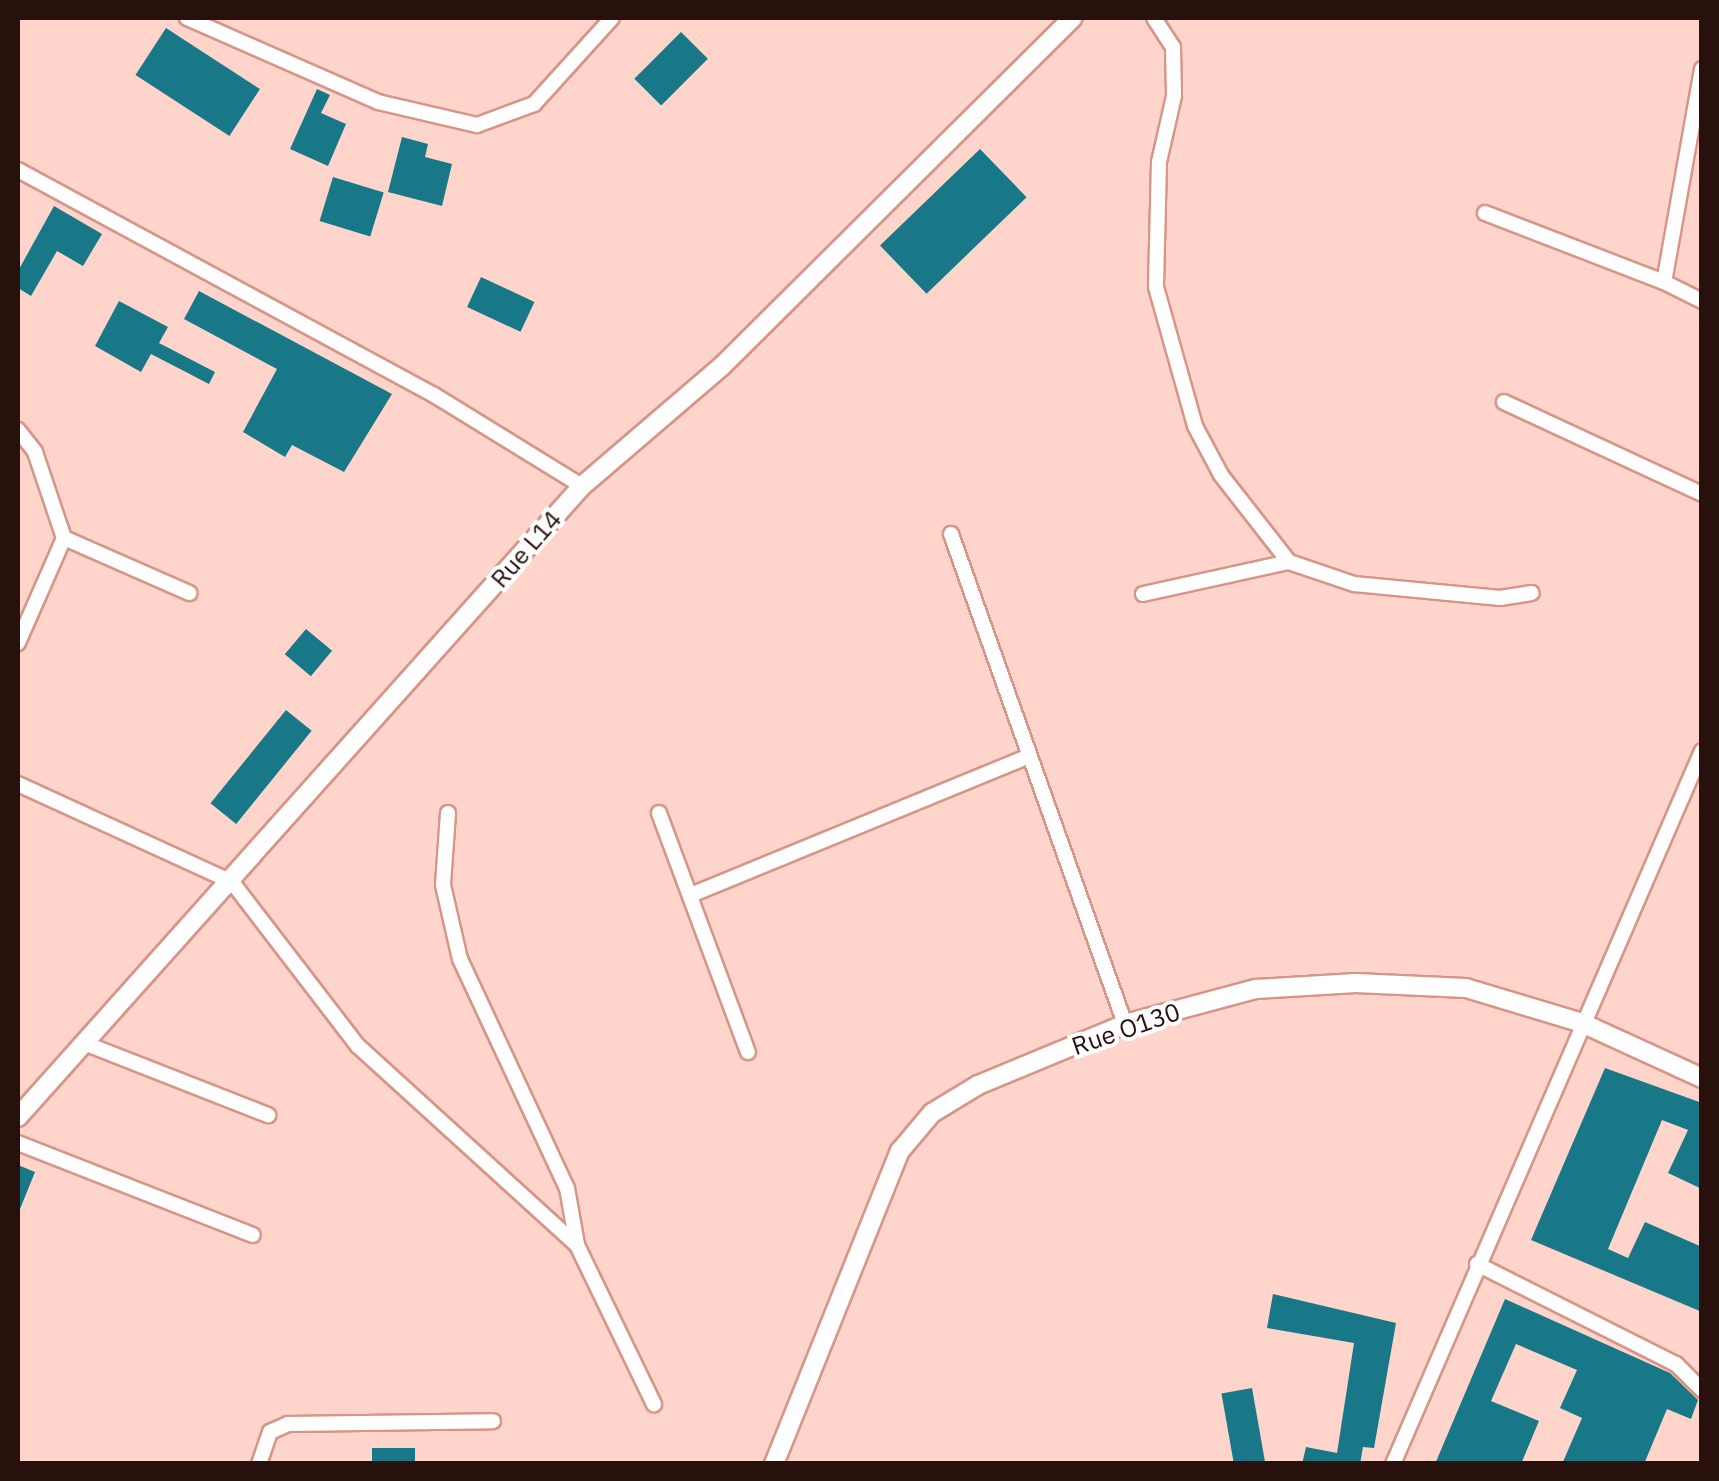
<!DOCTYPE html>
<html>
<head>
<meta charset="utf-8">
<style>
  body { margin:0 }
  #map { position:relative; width:1719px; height:1481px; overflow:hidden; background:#fed4cb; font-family:"IBM Plex Sans",sans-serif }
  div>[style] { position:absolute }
  .building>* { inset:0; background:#197887; transform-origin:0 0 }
  .roads { filter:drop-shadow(2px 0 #d69588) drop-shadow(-2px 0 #d69588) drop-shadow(0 2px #d69588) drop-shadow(0 -2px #d69588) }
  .minor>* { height:14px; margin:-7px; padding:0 7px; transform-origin:7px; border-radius:7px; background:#fff }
  .tertiary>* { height:18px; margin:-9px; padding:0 9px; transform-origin:9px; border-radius:9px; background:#fff }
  span { translate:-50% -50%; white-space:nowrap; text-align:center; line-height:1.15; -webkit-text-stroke:8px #fff; paint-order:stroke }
  .street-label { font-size:25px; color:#28100c }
  .frame { position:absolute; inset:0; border:20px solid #28100c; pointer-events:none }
</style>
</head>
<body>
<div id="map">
  <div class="building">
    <i style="left:166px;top:28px;width:112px;height:56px;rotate:33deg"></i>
    <i style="left:681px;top:32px;width:38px;height:66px;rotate:45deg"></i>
    <i style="clip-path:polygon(317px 89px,330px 95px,321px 113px,346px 124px,328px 166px,290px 149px)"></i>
    <i style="clip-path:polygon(402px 137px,428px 144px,425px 157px,452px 164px,442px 206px,388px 192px)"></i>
    <i style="left:980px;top:149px;width:67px;height:139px;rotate:46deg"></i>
    <i style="left:333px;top:177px;width:53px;height:46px;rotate:17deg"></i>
    <i style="clip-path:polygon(54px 206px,102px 234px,83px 266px,57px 251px,31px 296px,18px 288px,18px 271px)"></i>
    <i style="left:481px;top:277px;width:59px;height:33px;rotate:25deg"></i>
    <i style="clip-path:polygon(199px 291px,392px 394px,344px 472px,292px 445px,285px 457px,243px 432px,277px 369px,184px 319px)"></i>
    <i style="clip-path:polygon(119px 301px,168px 327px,159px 343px,215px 372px,209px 384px,151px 354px,141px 372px,95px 346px)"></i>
    <i style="left:306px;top:629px;width:34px;height:33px;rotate:40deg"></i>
    <i style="left:286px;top:710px;width:33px;height:120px;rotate:39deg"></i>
    <i style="clip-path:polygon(1605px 1068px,1702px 1103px,1702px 1189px,1668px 1173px,1688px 1130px,1662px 1120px,1608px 1249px,1628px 1258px,1645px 1222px,1702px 1247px,1702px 1312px,1531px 1240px)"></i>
    <i style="clip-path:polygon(18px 1165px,35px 1172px,18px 1214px)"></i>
    <i style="clip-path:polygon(1273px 1294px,1396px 1323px,1374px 1448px,1363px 1447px,1360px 1464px,1302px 1464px,1306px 1447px,1337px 1453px,1354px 1343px,1267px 1328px)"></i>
    <i style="clip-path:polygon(1505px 1299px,1670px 1373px,1698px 1400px,1691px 1419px,1667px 1409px,1644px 1464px,1562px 1464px,1582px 1418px,1560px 1408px,1577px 1370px,1516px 1344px,1491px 1401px,1539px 1421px,1521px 1464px,1435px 1464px)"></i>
    <i style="left:1252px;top:1388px;width:77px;height:31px;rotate:80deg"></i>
    <i style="left:415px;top:1448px;width:16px;height:43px;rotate:90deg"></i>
  </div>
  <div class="roads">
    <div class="minor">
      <i style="left:187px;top:18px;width:209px;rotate:23.7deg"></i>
      <i style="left:378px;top:102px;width:102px;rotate:13.1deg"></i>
      <i style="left:477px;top:125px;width:61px;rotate:-20.2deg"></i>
      <i style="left:534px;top:104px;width:116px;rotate:-47.8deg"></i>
      <i style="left:1154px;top:18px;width:35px;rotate:57deg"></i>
      <i style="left:1173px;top:47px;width:49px;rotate:88.8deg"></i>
      <i style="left:1174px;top:96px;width:68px;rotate:102.8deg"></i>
      <i style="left:1159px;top:162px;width:125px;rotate:91.4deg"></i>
      <i style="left:1156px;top:287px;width:144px;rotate:74.3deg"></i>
      <i style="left:1195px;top:426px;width:55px;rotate:62deg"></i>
      <i style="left:1221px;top:475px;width:110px;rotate:52deg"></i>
      <i style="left:1289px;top:562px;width:69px;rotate:18.7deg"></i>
      <i style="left:1354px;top:584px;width:147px;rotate:5.5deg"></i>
      <i style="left:1500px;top:598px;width:32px;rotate:-9deg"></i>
      <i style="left:1702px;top:69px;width:216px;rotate:100.1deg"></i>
      <i style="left:1664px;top:282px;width:42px;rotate:26.6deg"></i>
      <i style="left:18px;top:170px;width:473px;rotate:28.4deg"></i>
      <i style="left:434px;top:395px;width:174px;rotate:31.6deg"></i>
      <i style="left:1485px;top:213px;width:192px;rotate:21.1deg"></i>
      <i style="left:1504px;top:402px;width:218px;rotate:24.9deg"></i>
      <i style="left:18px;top:430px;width:28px;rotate:52deg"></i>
      <i style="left:35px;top:452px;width:91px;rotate:71.4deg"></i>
      <i style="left:64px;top:538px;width:115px;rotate:113.7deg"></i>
      <i style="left:951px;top:534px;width:520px;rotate:70.45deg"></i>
      <i style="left:64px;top:538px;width:137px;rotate:23.7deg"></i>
      <i style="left:1143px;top:594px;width:149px;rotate:-12.4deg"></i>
      <i style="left:18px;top:784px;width:235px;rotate:24.6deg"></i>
      <i style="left:232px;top:882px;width:207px;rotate:52.5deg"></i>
      <i style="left:358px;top:1046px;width:296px;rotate:42.3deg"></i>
      <i style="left:577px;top:1245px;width:177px;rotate:64.2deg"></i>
      <i style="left:448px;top:813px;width:72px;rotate:94deg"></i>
      <i style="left:443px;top:885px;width:76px;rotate:77.1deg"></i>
      <i style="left:460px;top:959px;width:253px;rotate:65deg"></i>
      <i style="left:567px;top:1188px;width:57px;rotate:79.9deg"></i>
      <i style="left:659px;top:813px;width:255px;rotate:69.6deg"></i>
      <i style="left:693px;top:894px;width:363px;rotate:-22.3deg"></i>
      <i style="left:84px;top:1043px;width:198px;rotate:21.4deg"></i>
      <i style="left:18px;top:1143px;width:252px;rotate:21.4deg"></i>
      <i style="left:1477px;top:1264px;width:223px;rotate:26.7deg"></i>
      <i style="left:1676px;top:1364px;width:37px;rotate:45deg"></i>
      <i style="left:259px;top:1464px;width:34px;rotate:-71deg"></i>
      <i style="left:270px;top:1432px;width:20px;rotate:-24deg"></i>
      <i style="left:288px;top:1424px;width:205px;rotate:-0.8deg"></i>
      <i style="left:1393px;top:1464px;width:777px;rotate:-66.57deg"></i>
    </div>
    <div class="tertiary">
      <i style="left:18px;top:1117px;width:846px;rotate:-48.21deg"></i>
      <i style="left:582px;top:486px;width:184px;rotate:-40.6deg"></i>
      <i style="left:722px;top:366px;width:494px;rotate:-44.8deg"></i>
      <i style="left:774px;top:1464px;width:337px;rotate:-68.1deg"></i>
      <i style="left:900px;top:1151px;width:50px;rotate:-49.9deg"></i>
      <i style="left:932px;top:1113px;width:54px;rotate:-31.3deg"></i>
      <i style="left:978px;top:1085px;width:159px;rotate:-22.5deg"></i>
      <i style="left:1125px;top:1024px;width:136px;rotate:-15deg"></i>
      <i style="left:1256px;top:989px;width:100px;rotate:-3.4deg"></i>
      <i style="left:1356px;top:983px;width:110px;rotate:2.6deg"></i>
      <i style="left:1466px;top:988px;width:121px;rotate:16.8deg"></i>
      <i style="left:1582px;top:1023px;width:132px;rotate:24.6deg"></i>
    </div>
  </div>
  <div class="street-label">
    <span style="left:526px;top:549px;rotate:-49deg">Rue L14</span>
    <span style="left:1126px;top:1029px;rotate:-19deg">Rue O130</span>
  </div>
  <div class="frame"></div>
</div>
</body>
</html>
